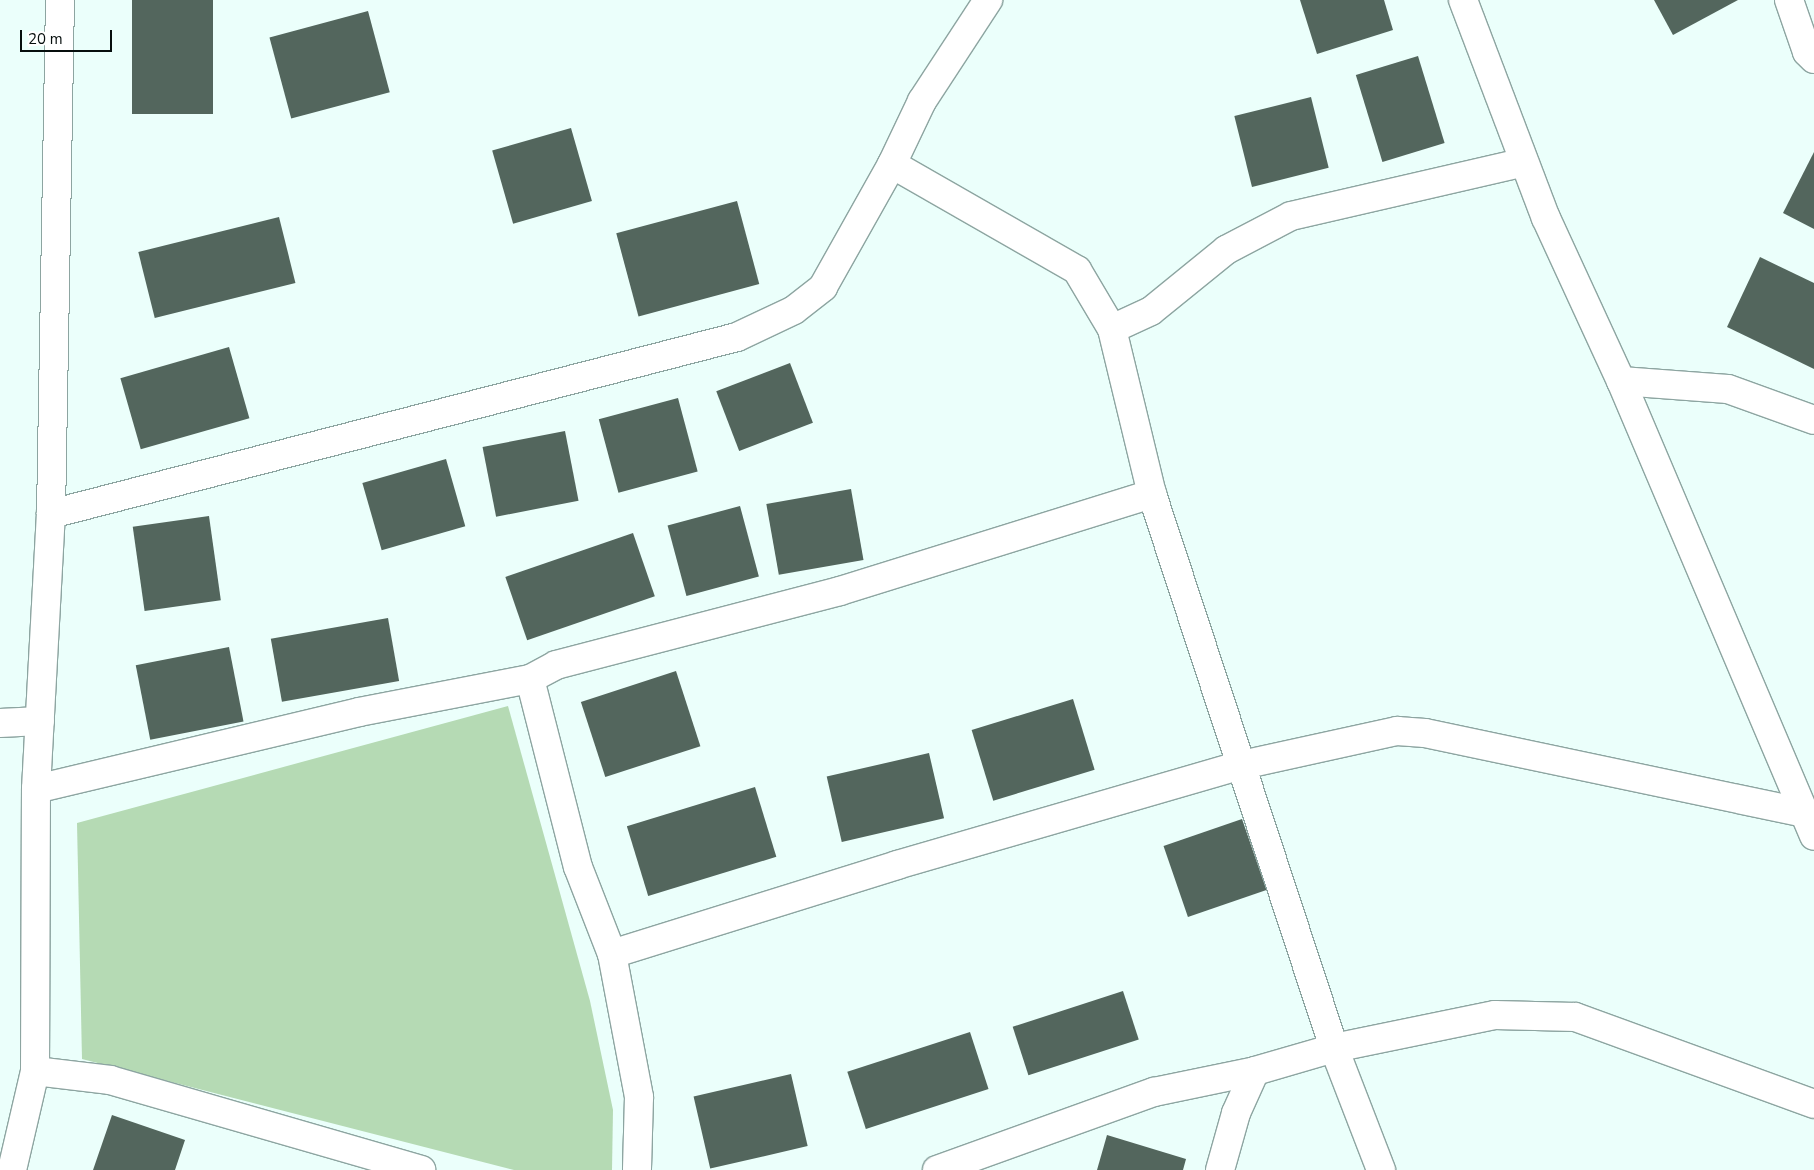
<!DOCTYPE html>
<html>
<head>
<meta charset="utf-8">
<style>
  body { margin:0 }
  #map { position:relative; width:1814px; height:1170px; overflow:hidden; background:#ebfffb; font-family:"Nunito Sans",sans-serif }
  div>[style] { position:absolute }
  .green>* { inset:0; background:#b5dab4 }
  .building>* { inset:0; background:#53665d; transform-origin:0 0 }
  .roads { filter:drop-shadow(1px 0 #8da5a1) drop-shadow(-1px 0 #8da5a1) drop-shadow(0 1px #8da5a1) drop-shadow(0 -1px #8da5a1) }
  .street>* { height:28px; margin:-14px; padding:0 14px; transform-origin:14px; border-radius:14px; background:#fff }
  span { translate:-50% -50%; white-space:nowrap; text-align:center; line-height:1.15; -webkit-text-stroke:4px #fff; paint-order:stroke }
  .scale { position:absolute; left:20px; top:30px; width:92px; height:22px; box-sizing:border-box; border:2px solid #060e0d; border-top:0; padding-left:6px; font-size:15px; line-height:18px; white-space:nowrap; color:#060e0d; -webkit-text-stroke:4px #fff; paint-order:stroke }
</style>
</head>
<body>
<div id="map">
  <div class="green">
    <i style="clip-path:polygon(508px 706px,590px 1001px,613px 1110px,612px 1170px,514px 1170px,82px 1059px,77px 823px)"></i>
  </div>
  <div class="building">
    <i style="left:132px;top:0;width:81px;height:114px"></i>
    <i style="clip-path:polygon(1300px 0,1384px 0,1393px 30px,1317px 54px)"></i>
    <i style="clip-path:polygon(1654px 0,1738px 0,1673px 35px)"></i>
    <i style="left:368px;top:11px;width:84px;height:102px;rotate:75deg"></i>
    <i style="left:1418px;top:56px;width:91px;height:65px;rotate:73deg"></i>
    <i style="left:1311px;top:97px;width:73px;height:79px;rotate:76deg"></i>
    <i style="left:571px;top:128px;width:76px;height:82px;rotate:74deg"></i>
    <i style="clip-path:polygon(1814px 152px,1814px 229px,1783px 213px)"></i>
    <i style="left:737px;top:201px;width:86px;height:125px;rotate:75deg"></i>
    <i style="left:279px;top:217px;width:68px;height:145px;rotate:76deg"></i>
    <i style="clip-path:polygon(1760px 257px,1814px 283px,1814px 369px,1727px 327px)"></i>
    <i style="left:229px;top:347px;width:74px;height:113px;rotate:74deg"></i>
    <i style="left:790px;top:363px;width:64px;height:79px;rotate:69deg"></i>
    <i style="left:678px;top:398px;width:76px;height:82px;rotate:75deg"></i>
    <i style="left:565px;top:431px;width:71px;height:84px;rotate:79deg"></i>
    <i style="left:446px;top:459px;width:70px;height:87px;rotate:74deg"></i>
    <i style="left:851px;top:489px;width:72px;height:86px;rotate:80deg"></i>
    <i style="left:740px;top:506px;width:73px;height:75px;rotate:75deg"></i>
    <i style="left:209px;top:516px;width:85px;height:77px;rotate:82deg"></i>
    <i style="left:633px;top:533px;width:67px;height:135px;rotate:71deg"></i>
    <i style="left:388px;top:618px;width:64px;height:119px;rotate:80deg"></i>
    <i style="left:229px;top:647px;width:76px;height:95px;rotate:79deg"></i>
    <i style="left:676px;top:671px;width:79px;height:100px;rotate:72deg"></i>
    <i style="left:1073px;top:699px;width:74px;height:106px;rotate:73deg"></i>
    <i style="left:929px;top:753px;width:67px;height:105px;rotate:77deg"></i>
    <i style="left:755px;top:787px;width:73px;height:134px;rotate:73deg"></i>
    <i style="left:1242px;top:819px;width:75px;height:83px;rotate:71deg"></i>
    <i style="left:1123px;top:991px;width:51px;height:116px;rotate:72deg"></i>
    <i style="left:970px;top:1032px;width:60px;height:129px;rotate:72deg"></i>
    <i style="left:791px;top:1074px;width:74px;height:100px;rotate:77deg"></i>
    <i style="clip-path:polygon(112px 1115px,185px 1140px,175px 1170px,93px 1170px)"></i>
    <i style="clip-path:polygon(1107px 1135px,1186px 1159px,1183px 1170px,1097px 1170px)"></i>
  </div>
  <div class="roads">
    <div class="street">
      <i style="left:1463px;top:0;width:233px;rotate:69.2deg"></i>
      <i style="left:1546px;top:218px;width:179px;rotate:65.3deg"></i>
      <i style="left:1621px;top:381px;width:494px;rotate:67deg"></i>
      <i style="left:1789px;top:0;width:55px;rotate:70.9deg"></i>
      <i style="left:1807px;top:52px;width:10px;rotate:45deg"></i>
      <i style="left:892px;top:164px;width:213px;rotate:29.8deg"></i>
      <i style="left:1077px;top:270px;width:69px;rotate:59.3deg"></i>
      <i style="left:1112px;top:329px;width:170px;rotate:76.4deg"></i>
      <i style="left:1152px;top:494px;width:583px;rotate:71.81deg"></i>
      <i style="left:1334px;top:1048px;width:131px;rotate:68.9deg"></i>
      <i style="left:1112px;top:329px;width:43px;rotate:-24.8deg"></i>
      <i style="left:1151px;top:311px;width:97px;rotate:-39.1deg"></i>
      <i style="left:1226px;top:250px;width:73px;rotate:-27.6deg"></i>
      <i style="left:1291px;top:216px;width:239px;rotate:-13deg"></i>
      <i style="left:1621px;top:381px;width:107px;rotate:4.3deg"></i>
      <i style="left:1728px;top:389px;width:91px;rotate:19.8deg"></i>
      <i style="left:51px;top:514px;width:708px;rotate:-14.47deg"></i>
      <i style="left:737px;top:337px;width:63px;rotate:-25.3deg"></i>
      <i style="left:794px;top:310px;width:37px;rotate:-38deg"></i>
      <i style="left:823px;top:287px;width:141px;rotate:-60.7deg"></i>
      <i style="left:892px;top:164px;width:70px;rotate:-64.5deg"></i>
      <i style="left:922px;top:101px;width:121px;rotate:-56.8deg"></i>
      <i style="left:530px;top:679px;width:194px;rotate:75.7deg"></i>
      <i style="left:578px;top:867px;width:93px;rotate:68.7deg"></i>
      <i style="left:612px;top:954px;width:146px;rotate:79.3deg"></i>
      <i style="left:639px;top:1097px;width:73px;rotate:91.6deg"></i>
      <i style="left:0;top:723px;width:40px;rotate:-2.9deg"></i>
      <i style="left:36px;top:789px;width:332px;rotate:-13.4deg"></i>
      <i style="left:359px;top:712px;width:174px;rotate:-10.9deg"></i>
      <i style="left:530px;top:679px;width:30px;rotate:-28deg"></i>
      <i style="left:556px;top:665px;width:293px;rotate:-14.6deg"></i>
      <i style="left:840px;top:591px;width:327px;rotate:-17.3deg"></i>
      <i style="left:612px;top:954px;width:299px;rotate:-17.3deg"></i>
      <i style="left:897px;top:865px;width:359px;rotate:-16.2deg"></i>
      <i style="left:1242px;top:765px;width:159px;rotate:-12.4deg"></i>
      <i style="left:1397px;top:731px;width:28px;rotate:4deg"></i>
      <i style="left:1425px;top:733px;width:387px;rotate:11.9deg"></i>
      <i style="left:35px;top:1071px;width:76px;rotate:6.8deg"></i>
      <i style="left:110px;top:1080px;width:324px;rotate:16.1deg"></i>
      <i style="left:12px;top:1170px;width:102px;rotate:-76.9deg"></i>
      <i style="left:35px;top:1071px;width:282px;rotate:-89.8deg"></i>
      <i style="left:36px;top:789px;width:275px;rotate:-86.9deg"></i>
      <i style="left:51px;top:514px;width:514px;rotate:-89deg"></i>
      <i style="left:937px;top:1170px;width:231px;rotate:-19.8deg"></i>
      <i style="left:1154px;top:1092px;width:103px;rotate:-11.7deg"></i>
      <i style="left:1255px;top:1071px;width:82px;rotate:-16.2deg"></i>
      <i style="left:1334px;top:1048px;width:164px;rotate:-11.6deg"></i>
      <i style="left:1495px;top:1015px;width:80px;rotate:1.4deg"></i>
      <i style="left:1575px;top:1017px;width:254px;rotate:20deg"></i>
      <i style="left:1220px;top:1170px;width:59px;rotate:-74.3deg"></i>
      <i style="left:1236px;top:1113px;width:46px;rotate:-65.7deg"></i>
    </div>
  </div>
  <div class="scale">20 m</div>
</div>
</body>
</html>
